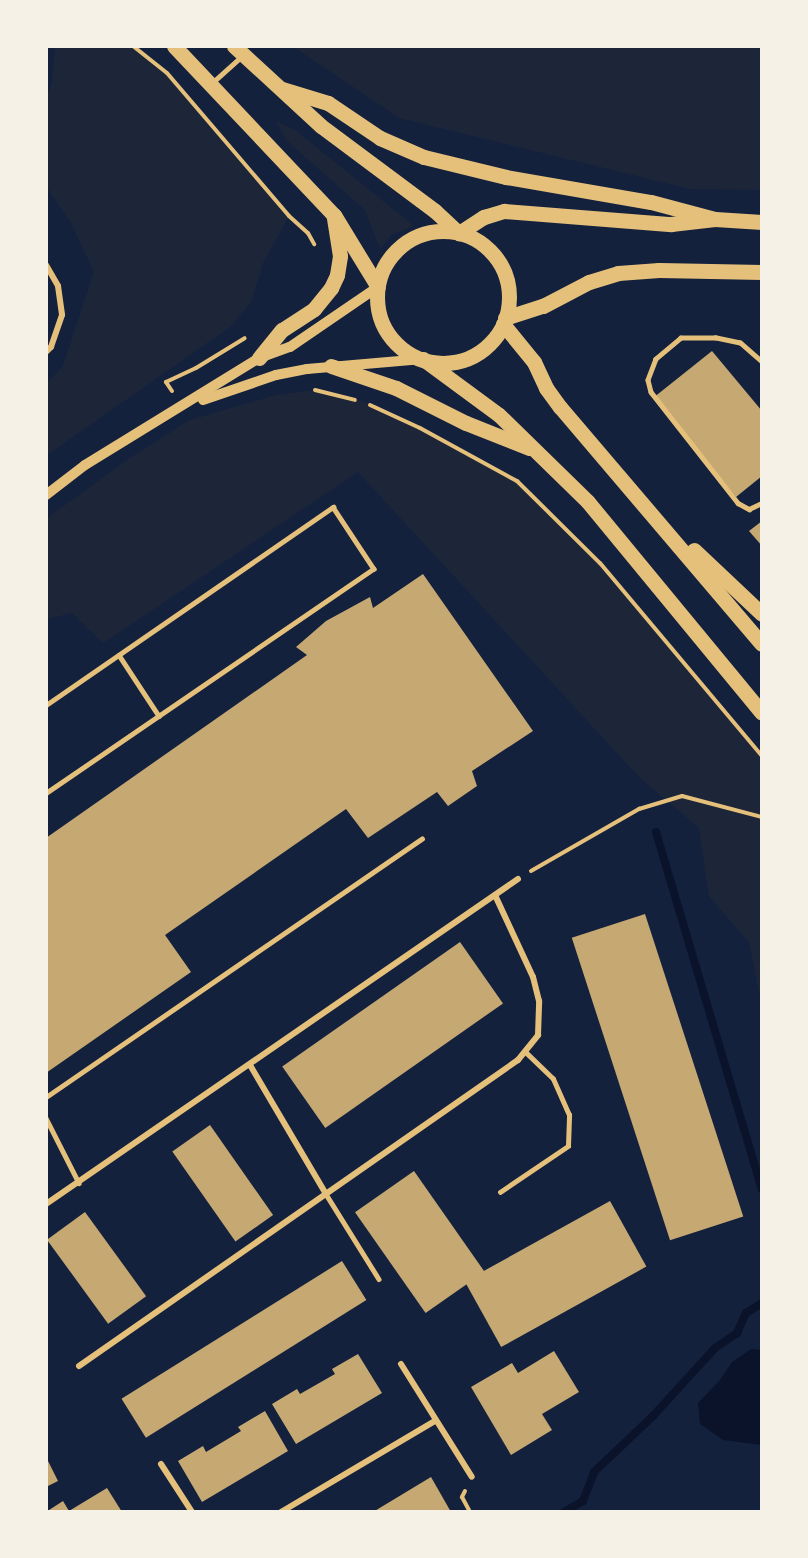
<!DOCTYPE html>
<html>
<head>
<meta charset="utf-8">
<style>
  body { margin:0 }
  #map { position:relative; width:808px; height:1558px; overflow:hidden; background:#14213d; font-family:Spectral,serif }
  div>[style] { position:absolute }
  .green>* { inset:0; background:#1d2539 }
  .water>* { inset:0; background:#0b132b }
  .stream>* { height:8px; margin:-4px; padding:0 4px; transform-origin:4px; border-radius:4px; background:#0b132b }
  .building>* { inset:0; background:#c6a872; transform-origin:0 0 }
  .path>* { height:4px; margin:-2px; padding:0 2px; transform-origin:2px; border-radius:2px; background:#e5c07b }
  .service>* { height:4.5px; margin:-2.25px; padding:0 2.25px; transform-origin:2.25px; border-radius:2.25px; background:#e5c07b }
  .minor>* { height:6px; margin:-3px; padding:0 3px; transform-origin:3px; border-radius:3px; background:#e5c07b }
  .tertiary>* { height:10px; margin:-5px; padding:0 5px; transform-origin:5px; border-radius:5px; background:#e5c07b }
  .primary>* { height:15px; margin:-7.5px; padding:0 7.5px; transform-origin:7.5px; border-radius:7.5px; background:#e5c07b }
  .primary>.ring { margin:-7.5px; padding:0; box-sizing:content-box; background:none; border:15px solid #e5c07b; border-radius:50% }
  span { translate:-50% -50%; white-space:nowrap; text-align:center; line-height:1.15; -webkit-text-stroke:6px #f6f1e7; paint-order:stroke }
  .frame { position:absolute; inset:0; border:48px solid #f6f1e7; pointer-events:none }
</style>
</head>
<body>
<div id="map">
  <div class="green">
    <i style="clip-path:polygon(55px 47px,133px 47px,167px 73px,289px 216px,263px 263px,251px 302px,230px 327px,47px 455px,47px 383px,63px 366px,94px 272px,71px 223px,47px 188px,47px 94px,52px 83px)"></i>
    <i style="clip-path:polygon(294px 47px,761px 47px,761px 190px,690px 189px,399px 118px)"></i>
    <i style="clip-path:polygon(276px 121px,295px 130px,414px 226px,392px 234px,380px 249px,365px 210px,286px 140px)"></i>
    <i style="clip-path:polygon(317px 390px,365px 402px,420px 428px,517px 481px,600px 563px,761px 756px,761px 993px,759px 992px,749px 942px,709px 896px,699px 828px,639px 777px,358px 472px,103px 643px,72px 613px,47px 619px,47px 518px,130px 458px,190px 420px,276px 395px)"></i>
  </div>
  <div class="water">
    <i style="clip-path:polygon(751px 1349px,761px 1350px,761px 1445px,723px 1440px,700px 1424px,698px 1403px,720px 1380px,732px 1362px)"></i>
  </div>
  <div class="stream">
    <i style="left:656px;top:832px;width:372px;rotate:73.5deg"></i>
    <i style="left:564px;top:1512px;width:22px;rotate:-30deg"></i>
    <i style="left:583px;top:1501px;width:31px;rotate:-69deg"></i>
    <i style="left:594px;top:1472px;width:81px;rotate:-43.5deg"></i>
    <i style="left:653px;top:1416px;width:92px;rotate:-47.6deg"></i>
    <i style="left:715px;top:1348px;width:27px;rotate:-34deg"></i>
    <i style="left:737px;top:1333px;width:22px;rotate:-66deg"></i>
    <i style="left:746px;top:1313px;width:19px;rotate:-32deg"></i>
  </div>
  <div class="building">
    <i style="clip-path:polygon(712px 351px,762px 411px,762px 476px,736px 497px,653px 398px)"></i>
    <i style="clip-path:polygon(762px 521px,762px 546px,749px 531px)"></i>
    <i style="clip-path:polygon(423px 574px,533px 731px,472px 771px,477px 786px,448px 806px,437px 792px,368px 838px,346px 809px,165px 935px,191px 972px,46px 1073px,46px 838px,307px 655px,296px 647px,326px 621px,370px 597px,373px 608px)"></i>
    <i style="left:645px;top:914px;width:318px;height:77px;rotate:72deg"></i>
    <i style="left:460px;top:942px;width:75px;height:217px;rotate:55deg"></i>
    <i style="left:210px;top:1125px;width:110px;height:46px;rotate:55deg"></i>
    <i style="left:414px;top:1171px;width:123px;height:72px;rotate:55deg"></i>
    <i style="left:610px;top:1201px;width:75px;height:166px;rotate:61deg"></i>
    <i style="left:85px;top:1212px;width:104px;height:47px;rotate:54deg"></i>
    <i style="left:342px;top:1261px;width:46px;height:260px;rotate:58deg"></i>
    <i style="clip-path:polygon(554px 1351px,579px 1392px,542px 1414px,552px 1430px,511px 1455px,471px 1387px,512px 1363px,518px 1373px)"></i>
    <i style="clip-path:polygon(358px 1354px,382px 1393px,296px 1444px,272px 1404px,297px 1389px,300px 1394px,335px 1374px,332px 1369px)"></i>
    <i style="clip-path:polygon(265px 1411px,288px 1451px,202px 1502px,178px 1461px,203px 1446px,206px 1452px,241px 1431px,238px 1427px)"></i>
    <i style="clip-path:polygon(46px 1457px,58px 1481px,46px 1487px)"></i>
    <i style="clip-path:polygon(431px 1477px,451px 1512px,373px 1512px)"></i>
    <i style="clip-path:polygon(107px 1488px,122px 1512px,46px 1512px,63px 1501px,69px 1511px)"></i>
  </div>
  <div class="path">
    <i style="left:133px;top:46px;width:43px;rotate:38.5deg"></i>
    <i style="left:167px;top:73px;width:188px;rotate:49.5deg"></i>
    <i style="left:289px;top:216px;width:25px;rotate:42deg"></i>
    <i style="left:308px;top:233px;width:13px;rotate:61deg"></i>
    <i style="left:315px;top:390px;width:41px;rotate:14deg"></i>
    <i style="left:172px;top:391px;width:11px;rotate:-124deg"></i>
    <i style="left:166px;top:382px;width:33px;rotate:-25deg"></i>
    <i style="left:196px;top:368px;width:57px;rotate:-31.5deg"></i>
    <i style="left:370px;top:405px;width:55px;rotate:24.7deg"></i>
    <i style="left:420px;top:428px;width:111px;rotate:28.7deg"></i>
    <i style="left:517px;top:481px;width:117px;rotate:44.7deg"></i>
    <i style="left:600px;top:563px;width:252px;rotate:50deg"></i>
    <i style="left:531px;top:871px;width:125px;rotate:-29.9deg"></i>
    <i style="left:639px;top:809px;width:45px;rotate:-16.8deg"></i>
    <i style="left:682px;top:796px;width:83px;rotate:14.7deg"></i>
    <i style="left:465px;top:1491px;width:7px;rotate:117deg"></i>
    <i style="left:462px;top:1497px;width:17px;rotate:62deg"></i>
  </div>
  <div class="service">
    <i style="left:212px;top:83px;width:40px;rotate:-42deg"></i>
    <i style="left:762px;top:362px;width:29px;rotate:-139deg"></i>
    <i style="left:740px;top:343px;width:25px;rotate:-168deg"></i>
    <i style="left:716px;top:338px;width:35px;rotate:180deg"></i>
    <i style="left:681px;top:338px;width:33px;rotate:140deg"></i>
    <i style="left:656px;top:359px;width:22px;rotate:111deg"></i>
    <i style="left:648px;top:380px;width:12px;rotate:76deg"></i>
    <i style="left:651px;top:392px;width:141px;rotate:51.9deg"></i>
    <i style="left:738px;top:503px;width:13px;rotate:29deg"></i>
    <i style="left:749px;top:509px;width:14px;rotate:-25deg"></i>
    <i style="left:119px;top:655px;width:73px;rotate:56.7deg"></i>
    <i style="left:46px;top:705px;width:349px;rotate:-34.6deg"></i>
    <i style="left:333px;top:507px;width:74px;rotate:56.5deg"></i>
    <i style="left:374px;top:569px;width:398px;rotate:145.6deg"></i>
    <i style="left:46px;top:1097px;width:456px;rotate:-34.5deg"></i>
    <i style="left:46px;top:1118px;width:73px;rotate:63.1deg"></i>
    <i style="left:500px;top:1192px;width:82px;rotate:-34.1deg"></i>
    <i style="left:568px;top:1146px;width:31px;rotate:-88deg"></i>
    <i style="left:569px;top:1115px;width:39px;rotate:-114deg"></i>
    <i style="left:553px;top:1079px;width:39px;rotate:-136deg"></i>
    <i style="left:326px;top:1194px;width:100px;rotate:58.1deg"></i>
  </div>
  <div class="minor">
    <i style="left:46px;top:265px;width:24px;rotate:60deg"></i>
    <i style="left:58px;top:286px;width:29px;rotate:82deg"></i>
    <i style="left:62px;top:315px;width:34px;rotate:109deg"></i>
    <i style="left:51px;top:347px;width:7px;rotate:135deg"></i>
    <i style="left:250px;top:1065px;width:150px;rotate:59.5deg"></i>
    <i style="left:46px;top:1204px;width:573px;rotate:-34.55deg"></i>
    <i style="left:401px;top:1364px;width:133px;rotate:57.9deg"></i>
    <i style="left:79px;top:1366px;width:535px;rotate:-34.88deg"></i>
    <i style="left:518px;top:1060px;width:32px;rotate:-51deg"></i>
    <i style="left:538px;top:1035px;width:34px;rotate:-88deg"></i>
    <i style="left:539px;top:1001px;width:25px;rotate:-104deg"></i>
    <i style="left:533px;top:977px;width:90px;rotate:-114.9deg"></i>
    <i style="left:161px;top:1464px;width:57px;rotate:57.1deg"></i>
    <i style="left:281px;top:1512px;width:179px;rotate:-30.6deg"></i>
  </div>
  <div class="tertiary">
    <i style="left:203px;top:400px;width:77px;rotate:-18.9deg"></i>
    <i style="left:276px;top:375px;width:32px;rotate:-11deg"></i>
    <i style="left:307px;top:369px;width:116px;rotate:-4.9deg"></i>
    <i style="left:46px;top:495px;width:49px;rotate:-37.6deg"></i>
    <i style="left:85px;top:465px;width:204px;rotate:-31.6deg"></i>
    <i style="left:259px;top:358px;width:33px;rotate:-20deg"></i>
    <i style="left:290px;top:347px;width:107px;rotate:-34.3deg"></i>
  </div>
  <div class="primary">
    <i style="left:174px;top:46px;width:233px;rotate:46.6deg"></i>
    <i style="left:334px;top:215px;width:84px;rotate:58.6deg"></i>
    <i style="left:234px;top:46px;width:118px;rotate:42.6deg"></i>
    <i style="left:321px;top:126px;width:142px;rotate:36.7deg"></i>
    <i style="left:435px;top:211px;width:33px;rotate:43deg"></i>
    <i style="left:282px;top:89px;width:48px;rotate:16.9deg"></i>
    <i style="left:328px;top:103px;width:63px;rotate:33.9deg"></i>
    <i style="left:380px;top:138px;width:48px;rotate:23.4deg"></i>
    <i style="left:424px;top:157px;width:84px;rotate:13.7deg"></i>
    <i style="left:506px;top:177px;width:147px;rotate:9.8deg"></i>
    <i style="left:651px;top:202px;width:66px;rotate:14.9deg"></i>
    <i class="ring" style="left:377px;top:231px;width:117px;height:117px"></i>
    <i style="left:459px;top:233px;width:30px;rotate:-33deg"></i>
    <i style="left:484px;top:217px;width:21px;rotate:-17deg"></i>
    <i style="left:504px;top:211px;width:168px;rotate:4.5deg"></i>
    <i style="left:671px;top:224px;width:44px;rotate:-6.5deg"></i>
    <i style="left:715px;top:219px;width:47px;rotate:3.7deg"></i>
    <i style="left:505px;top:318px;width:40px;rotate:-18deg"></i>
    <i style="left:543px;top:306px;width:52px;rotate:-27.6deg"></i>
    <i style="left:589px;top:282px;width:30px;rotate:-17deg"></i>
    <i style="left:618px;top:273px;width:41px;rotate:-4.2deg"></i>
    <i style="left:659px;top:270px;width:103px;rotate:1.1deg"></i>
    <i style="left:503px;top:324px;width:49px;rotate:50.8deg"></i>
    <i style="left:534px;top:362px;width:29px;rotate:65deg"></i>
    <i style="left:546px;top:388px;width:24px;rotate:54deg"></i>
    <i style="left:560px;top:407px;width:311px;rotate:49.6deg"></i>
    <i style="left:259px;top:358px;width:36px;rotate:-51deg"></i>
    <i style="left:282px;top:330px;width:38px;rotate:-33deg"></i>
    <i style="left:314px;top:309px;width:27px;rotate:-51deg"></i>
    <i style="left:331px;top:288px;width:14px;rotate:-65deg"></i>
    <i style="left:337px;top:275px;width:19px;rotate:-81deg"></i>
    <i style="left:340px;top:256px;width:39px;rotate:-99deg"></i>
    <i style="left:423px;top:359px;width:94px;rotate:36.4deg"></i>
    <i style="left:499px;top:415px;width:124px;rotate:44.3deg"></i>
    <i style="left:588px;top:502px;width:273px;rotate:50.5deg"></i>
    <i style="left:331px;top:366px;width:69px;rotate:18.7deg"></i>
    <i style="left:396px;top:388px;width:78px;rotate:26.6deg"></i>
    <i style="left:466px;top:423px;width:68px;rotate:21.6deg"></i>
    <i style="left:694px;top:550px;width:93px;rotate:43.3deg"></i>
  </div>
  <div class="frame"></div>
</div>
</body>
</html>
